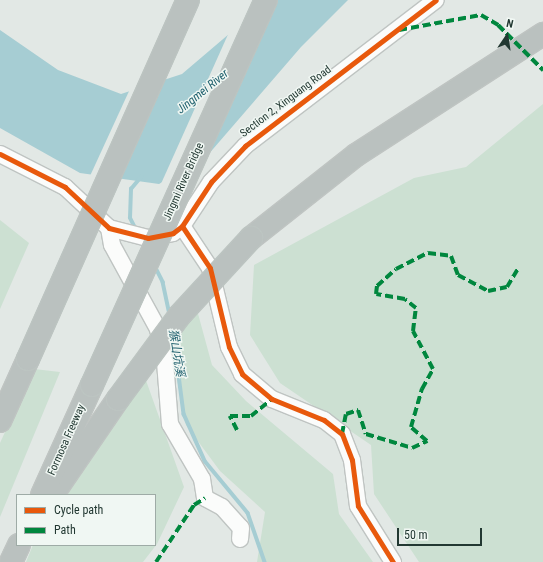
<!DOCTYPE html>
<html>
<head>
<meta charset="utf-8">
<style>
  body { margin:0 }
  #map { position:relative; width:543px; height:562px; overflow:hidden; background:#e2e8e5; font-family:"Roboto Condensed","Noto Sans TC",sans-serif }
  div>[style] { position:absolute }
  .green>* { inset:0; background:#cce0d2 }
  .water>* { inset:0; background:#a6cdd3 }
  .pier>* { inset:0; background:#e2e8e5 }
  .stream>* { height:3.5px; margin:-1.75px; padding:0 1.75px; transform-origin:1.75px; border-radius:1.75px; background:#a6cdd3 }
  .roads { filter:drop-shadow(1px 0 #bfc4c2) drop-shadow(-1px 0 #bfc4c2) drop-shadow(0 1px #bfc4c2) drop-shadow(0 -1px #bfc4c2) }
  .minor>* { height:16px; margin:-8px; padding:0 8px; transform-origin:8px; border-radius:8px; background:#fbfcfb }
  .highway>* { height:22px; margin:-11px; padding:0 11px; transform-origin:11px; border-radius:11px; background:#bac1bf }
  .bridges { filter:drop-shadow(1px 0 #bcc4c1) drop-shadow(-1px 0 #bcc4c1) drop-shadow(0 1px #bcc4c1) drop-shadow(0 -1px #bcc4c1) }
  .highway-bridge>* { height:22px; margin:-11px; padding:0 11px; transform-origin:11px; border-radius:11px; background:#bac1bf }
  .quiet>* { height:4px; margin-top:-2px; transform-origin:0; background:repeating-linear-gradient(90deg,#00873e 0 8px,transparent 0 12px) }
  .cycleway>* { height:5px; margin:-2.5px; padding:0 2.5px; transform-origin:2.5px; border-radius:2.5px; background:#e8590c }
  span { translate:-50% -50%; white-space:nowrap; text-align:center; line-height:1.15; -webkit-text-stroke:3px #f0f7f3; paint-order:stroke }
  .street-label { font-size:11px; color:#223832 }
  .water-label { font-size:12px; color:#21626f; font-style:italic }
  .legend { position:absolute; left:16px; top:494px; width:140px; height:52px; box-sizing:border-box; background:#f0f7f3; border:1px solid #9eaba6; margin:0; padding:5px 7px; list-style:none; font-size:12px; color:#223832 }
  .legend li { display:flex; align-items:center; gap:8px; height:20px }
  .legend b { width:20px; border:1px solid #9eaba6 }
  .north { position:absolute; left:487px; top:16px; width:40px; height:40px; -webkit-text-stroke:3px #f0f7f3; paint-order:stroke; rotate:13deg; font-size:11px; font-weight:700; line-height:16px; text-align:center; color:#223832 }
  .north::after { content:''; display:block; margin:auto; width:14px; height:18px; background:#223832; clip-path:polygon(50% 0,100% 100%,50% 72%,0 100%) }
  .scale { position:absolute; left:397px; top:528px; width:85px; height:18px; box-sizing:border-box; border:2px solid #223832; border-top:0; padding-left:5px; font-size:12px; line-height:14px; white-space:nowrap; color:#223832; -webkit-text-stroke:3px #f0f7f3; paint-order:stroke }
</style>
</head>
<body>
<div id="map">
  <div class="green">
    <i style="clip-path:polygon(543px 104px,543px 562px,419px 562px,374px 494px,371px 445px,280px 383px,250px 335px,254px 265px,414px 178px,466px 167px)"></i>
    <i style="clip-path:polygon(0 220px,29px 243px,0 309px)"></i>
    <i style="clip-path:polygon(194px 299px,212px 365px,246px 401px,333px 474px,339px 514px,373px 562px,257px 562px,265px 512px,220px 471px,186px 425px,166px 324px)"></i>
    <i style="clip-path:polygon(138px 358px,184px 487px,157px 544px,143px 562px,26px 562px,33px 545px,155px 545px,155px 495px,54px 495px)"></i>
    <i style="clip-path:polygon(34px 369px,60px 372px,0 517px,0 443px)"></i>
  </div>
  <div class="water">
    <i style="clip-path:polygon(269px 0,348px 0,301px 47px,207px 156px,159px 184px,80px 173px,0 128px,0 30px,58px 70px,121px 94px,182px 74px)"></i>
  </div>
  <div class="pier">
    <i style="clip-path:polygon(266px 0,200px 162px,160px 186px,230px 30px)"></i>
    <i style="clip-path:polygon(165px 77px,119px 180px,90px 176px,130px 89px)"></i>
  </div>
  <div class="stream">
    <i style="left:136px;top:230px;width:13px;rotate:-117deg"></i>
    <i style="left:130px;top:218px;width:29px;rotate:-88deg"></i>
    <i style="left:131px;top:189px;width:16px;rotate:-50deg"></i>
    <i style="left:155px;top:266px;width:18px;rotate:63deg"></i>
    <i style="left:163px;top:282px;width:34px;rotate:78deg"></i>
    <i style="left:174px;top:337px;width:78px;rotate:82.6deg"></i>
    <i style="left:184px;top:414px;width:51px;rotate:65.9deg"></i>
    <i style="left:205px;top:461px;width:67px;rotate:50.4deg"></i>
    <i style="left:248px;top:513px;width:52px;rotate:70.9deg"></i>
  </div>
  <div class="roads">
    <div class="minor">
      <i style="left:0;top:154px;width:73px;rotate:26.9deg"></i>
      <i style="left:65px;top:187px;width:60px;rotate:43deg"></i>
      <i style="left:109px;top:228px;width:40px;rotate:14.4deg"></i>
      <i style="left:148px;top:238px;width:25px;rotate:-11deg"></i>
      <i style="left:173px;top:233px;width:11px;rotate:-38deg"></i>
      <i style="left:182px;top:226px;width:53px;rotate:-56.6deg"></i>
      <i style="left:211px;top:182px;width:50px;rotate:-46.6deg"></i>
      <i style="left:245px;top:146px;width:240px;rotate:-37.4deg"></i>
      <i style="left:182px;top:226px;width:50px;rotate:56.3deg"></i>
      <i style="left:210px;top:268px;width:81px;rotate:76.5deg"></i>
      <i style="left:229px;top:347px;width:30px;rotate:64deg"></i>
      <i style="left:242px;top:374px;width:39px;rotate:40deg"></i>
      <i style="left:272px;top:399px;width:56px;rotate:22deg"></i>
      <i style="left:324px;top:420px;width:23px;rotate:38deg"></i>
      <i style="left:342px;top:434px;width:28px;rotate:69deg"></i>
      <i style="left:352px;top:460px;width:46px;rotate:82.6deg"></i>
      <i style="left:358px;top:506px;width:66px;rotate:58deg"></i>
      <i style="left:109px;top:228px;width:17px;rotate:80deg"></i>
      <i style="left:112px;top:245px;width:96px;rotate:61.3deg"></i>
      <i style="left:158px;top:329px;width:34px;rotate:78deg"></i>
      <i style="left:165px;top:362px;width:62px;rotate:85.4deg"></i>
      <i style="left:170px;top:424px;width:64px;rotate:59.8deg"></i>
      <i style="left:202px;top:479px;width:19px;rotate:81deg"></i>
      <i style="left:205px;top:498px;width:19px;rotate:28deg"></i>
      <i style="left:222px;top:507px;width:28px;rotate:48deg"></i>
      <i style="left:241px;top:528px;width:11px;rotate:95deg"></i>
    </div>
    <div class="highway">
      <i style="left:251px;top:238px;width:134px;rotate:-38.3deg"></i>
      <i style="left:356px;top:155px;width:223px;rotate:-32.9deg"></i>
      <i style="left:0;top:421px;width:68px;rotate:-65.7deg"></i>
      <i style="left:55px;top:491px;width:112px;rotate:-55.6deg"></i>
      <i style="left:42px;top:495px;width:121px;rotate:-65.6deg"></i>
      <i style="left:11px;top:562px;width:19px;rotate:-65deg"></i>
    </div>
  </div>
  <div class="bridges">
    <div class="highway-bridge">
      <i style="left:28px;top:359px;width:393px;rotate:-66deg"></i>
      <i style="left:92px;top:385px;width:422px;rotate:-65.7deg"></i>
      <i style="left:118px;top:399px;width:104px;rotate:-53.6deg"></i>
      <i style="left:180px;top:315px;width:105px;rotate:-47.3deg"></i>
    </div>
  </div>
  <div class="quiet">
    <i style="left:399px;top:30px;width:83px;rotate:-10.4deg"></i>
    <i style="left:481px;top:15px;width:20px;rotate:30deg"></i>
    <i style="left:498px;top:25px;width:64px;rotate:45deg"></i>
    <i style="left:237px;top:430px;width:16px;rotate:-117deg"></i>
    <i style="left:230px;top:416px;width:21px"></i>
    <i style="left:251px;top:416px;width:27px;rotate:-39deg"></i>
    <i style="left:342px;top:434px;width:20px;rotate:-79deg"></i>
    <i style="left:346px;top:414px;width:13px;rotate:-18deg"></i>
    <i style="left:358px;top:410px;width:25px;rotate:72deg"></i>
    <i style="left:366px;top:434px;width:48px;rotate:16.9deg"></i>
    <i style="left:412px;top:448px;width:17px;rotate:-25deg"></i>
    <i style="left:427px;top:441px;width:21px;rotate:-139deg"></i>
    <i style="left:411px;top:427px;width:40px;rotate:-74deg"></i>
    <i style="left:422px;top:389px;width:23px;rotate:-61deg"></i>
    <i style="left:433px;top:369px;width:43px;rotate:-117.8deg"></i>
    <i style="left:413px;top:331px;width:23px;rotate:-83deg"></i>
    <i style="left:416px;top:308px;width:14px;rotate:-141deg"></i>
    <i style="left:405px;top:299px;width:29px;rotate:-170deg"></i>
    <i style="left:376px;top:294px;width:8px;rotate:-83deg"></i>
    <i style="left:377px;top:286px;width:25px;rotate:-42deg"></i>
    <i style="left:396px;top:269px;width:36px;rotate:-27deg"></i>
    <i style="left:428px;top:253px;width:23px;rotate:7deg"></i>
    <i style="left:451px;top:256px;width:20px;rotate:70deg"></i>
    <i style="left:458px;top:275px;width:34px;rotate:28deg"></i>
    <i style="left:488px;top:291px;width:19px;rotate:-12deg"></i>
    <i style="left:507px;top:287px;width:23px;rotate:-59deg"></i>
    <i style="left:156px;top:562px;width:69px;rotate:-56.3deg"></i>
    <i style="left:194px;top:505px;width:13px;rotate:-32deg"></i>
  </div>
  <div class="cycleway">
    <i style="left:0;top:154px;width:73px;rotate:26.9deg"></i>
    <i style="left:65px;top:187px;width:60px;rotate:43deg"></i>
    <i style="left:109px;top:228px;width:40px;rotate:14.4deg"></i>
    <i style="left:148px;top:238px;width:25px;rotate:-11deg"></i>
    <i style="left:173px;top:233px;width:11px;rotate:-38deg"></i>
    <i style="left:182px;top:226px;width:53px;rotate:-56.6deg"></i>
    <i style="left:211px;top:182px;width:50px;rotate:-46.6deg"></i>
    <i style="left:245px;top:146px;width:240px;rotate:-37.4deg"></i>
    <i style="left:182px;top:226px;width:50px;rotate:56.3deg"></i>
    <i style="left:210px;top:268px;width:81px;rotate:76.5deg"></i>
    <i style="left:229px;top:347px;width:30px;rotate:64deg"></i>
    <i style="left:242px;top:374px;width:39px;rotate:40deg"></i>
    <i style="left:272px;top:399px;width:56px;rotate:22deg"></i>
    <i style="left:324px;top:420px;width:23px;rotate:38deg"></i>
    <i style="left:342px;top:434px;width:28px;rotate:69deg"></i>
    <i style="left:352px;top:460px;width:46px;rotate:82.6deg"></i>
    <i style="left:358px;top:506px;width:66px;rotate:58deg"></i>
  </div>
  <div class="street-label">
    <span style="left:286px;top:102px;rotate:-37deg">Section 2, Xinguang Road</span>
    <span style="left:184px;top:182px;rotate:-66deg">Jingmi River Bridge</span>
    <span style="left:67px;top:440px;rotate:-66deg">Formosa Freeway</span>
  </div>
  <div class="water-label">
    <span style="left:203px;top:92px;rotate:-39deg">Jingmei River</span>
    <span style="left:176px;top:353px;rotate:81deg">猴山坑溪</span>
  </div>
  <ul class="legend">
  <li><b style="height:5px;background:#e8590c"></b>Cycle path</li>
  <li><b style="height:5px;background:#00873e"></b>Path</li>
  </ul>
  <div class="north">N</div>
  <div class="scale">50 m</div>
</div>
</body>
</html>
